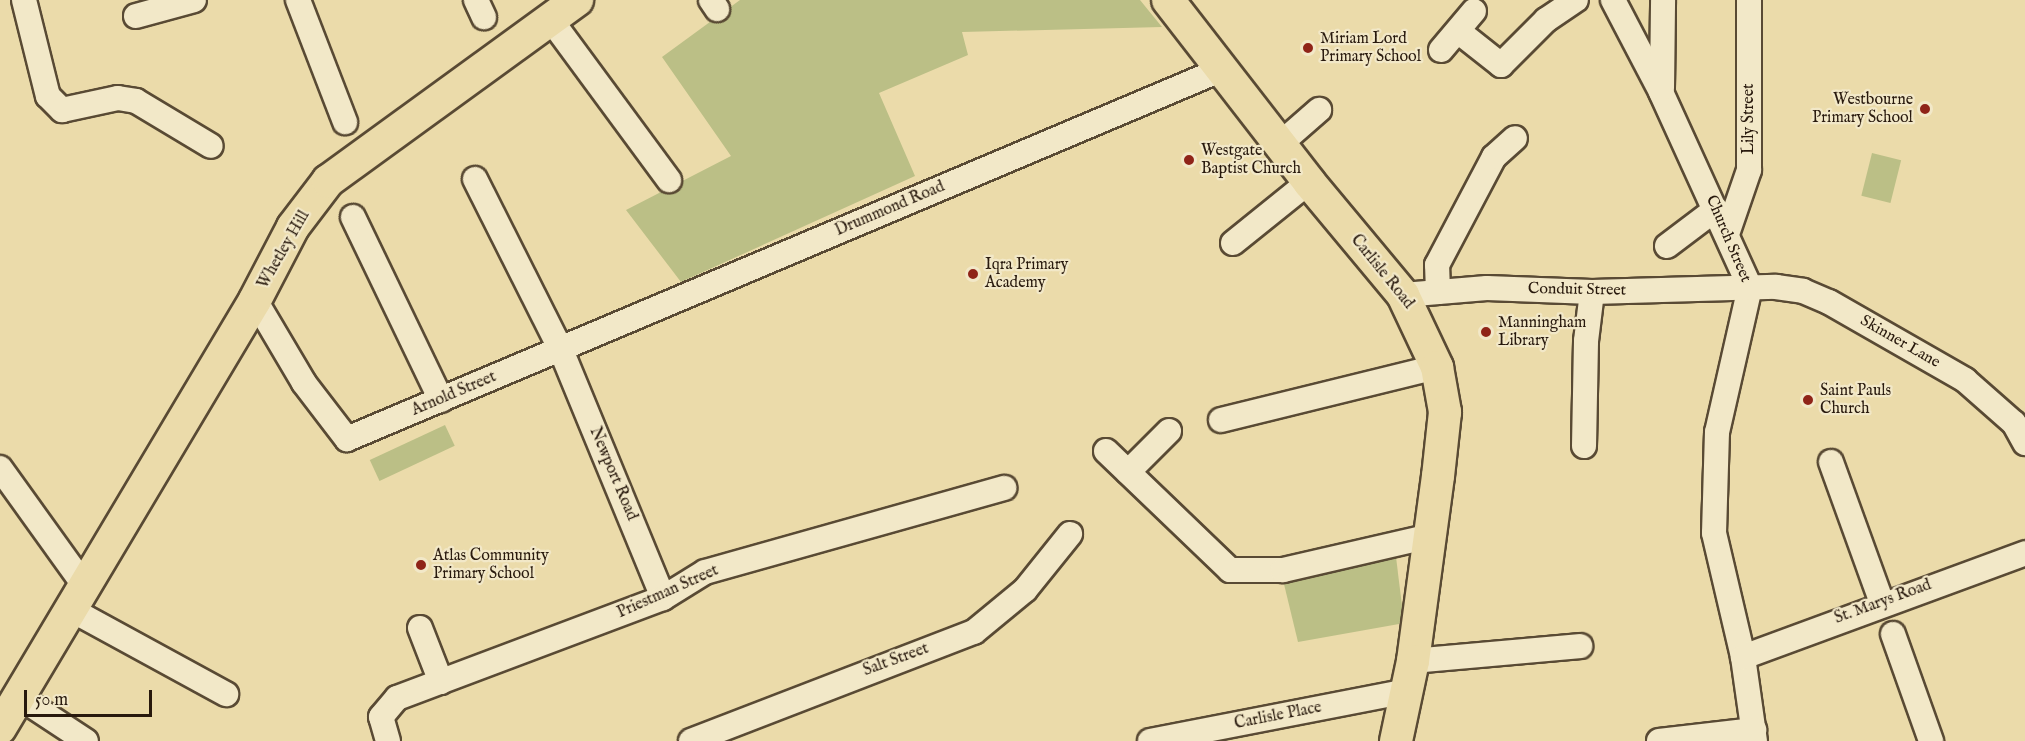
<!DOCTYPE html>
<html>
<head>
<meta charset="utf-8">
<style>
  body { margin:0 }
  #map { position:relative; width:2025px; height:741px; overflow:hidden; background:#ebdbaa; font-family:"IM FELL English",serif }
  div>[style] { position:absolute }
  .green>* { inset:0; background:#bbbf86; transform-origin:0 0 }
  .roads { filter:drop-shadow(2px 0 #594a34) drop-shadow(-2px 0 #594a34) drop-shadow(0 2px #594a34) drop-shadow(0 -2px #594a34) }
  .minor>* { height:24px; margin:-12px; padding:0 12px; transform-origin:12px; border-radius:12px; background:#f2e8c8 }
  .major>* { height:32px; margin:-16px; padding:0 16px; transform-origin:16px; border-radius:16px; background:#ebdbaa }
  .dots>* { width:16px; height:16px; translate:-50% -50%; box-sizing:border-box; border:3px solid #f2e8c8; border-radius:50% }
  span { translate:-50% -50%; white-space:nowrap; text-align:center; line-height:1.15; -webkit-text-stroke:4.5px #f2e8c8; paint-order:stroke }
  .poi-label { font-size:16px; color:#28190d }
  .left { translate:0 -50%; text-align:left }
  .right { translate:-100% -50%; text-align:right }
  .street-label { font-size:16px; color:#28190d }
  .scale { position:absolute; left:24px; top:690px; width:128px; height:27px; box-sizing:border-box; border:3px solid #28190d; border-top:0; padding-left:8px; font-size:18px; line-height:21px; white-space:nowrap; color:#28190d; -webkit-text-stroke:4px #f2e8c8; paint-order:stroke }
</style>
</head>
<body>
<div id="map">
  <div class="green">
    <i style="clip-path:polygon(740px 0,1140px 0,1162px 27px,962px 32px,968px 55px,879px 93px,915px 176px,681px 282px,626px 210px,731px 156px,662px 57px)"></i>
    <i style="left:1872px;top:153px;width:30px;height:44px;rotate:14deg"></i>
    <i style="left:445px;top:425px;width:23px;height:83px;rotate:65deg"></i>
    <i style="clip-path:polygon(1396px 557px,1403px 614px,1399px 624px,1298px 642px,1283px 580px)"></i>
  </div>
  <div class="roads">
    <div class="minor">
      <i style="left:24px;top:0;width:99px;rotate:76deg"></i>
      <i style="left:48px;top:96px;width:20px;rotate:45deg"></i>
      <i style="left:62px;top:110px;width:57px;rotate:-12.1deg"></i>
      <i style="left:118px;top:98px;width:18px;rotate:9deg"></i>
      <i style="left:136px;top:101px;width:87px;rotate:31deg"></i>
      <i style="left:298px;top:0;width:131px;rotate:68.9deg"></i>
      <i style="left:476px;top:0;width:19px;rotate:65deg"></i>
      <i style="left:711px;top:0;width:11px;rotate:56deg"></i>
      <i style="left:1613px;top:0;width:104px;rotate:62.4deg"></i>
      <i style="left:1661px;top:92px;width:214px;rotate:65.5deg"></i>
      <i style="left:1750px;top:287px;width:149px;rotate:102.8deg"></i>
      <i style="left:1717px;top:432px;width:101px;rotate:91.7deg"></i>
      <i style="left:1714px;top:533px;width:127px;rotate:76.8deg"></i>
      <i style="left:1743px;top:657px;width:85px;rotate:81.9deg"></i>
      <i style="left:136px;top:16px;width:60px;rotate:-15.4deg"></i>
      <i style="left:551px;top:20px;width:199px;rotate:53.6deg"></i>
      <i style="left:1458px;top:31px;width:55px;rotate:38.3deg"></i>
      <i style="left:1501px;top:65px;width:64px;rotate:-45deg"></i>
      <i style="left:1546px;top:20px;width:36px;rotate:-34deg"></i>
      <i style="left:1441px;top:50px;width:51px;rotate:-49.8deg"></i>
      <i style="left:1662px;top:88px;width:88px;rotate:-89.3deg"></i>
      <i style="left:1280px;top:144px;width:52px;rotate:-41.1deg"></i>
      <i style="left:475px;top:179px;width:191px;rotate:63.3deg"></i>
      <i style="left:561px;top:350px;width:268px;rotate:67.6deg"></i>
      <i style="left:353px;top:217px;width:203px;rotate:64.3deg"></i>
      <i style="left:1727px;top:234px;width:68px;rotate:-71deg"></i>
      <i style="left:1749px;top:170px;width:170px;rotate:-90deg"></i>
      <i style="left:1233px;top:243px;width:97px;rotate:-38.8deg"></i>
      <i style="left:1667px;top:246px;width:61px;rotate:-37.1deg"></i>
      <i style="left:1438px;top:292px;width:27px;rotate:-92deg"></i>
      <i style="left:1437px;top:265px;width:122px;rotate:-62.2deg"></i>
      <i style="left:1494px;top:157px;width:28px;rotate:-42deg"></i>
      <i style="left:1403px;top:295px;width:84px;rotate:-4.8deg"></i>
      <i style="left:1487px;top:288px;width:105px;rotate:2.2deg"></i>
      <i style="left:1592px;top:292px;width:184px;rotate:-1.6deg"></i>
      <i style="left:1776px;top:287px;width:27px;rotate:8deg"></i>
      <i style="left:1803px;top:291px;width:28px;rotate:23deg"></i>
      <i style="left:1829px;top:302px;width:157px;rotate:29.8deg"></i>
      <i style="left:1965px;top:380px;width:65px;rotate:41.3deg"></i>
      <i style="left:2014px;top:423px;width:23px;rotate:61deg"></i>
      <i style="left:255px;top:300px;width:96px;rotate:59.4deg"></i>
      <i style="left:304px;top:383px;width:71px;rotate:52.5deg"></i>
      <i style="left:347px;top:439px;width:948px;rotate:-22.91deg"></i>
      <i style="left:1221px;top:420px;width:222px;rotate:-13.8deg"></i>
      <i style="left:1584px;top:446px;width:105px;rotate:-88.9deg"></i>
      <i style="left:1586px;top:341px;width:49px;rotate:-83deg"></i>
      <i style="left:1106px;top:451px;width:172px;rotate:43.8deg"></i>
      <i style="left:1230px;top:570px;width:53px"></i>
      <i style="left:1283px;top:570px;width:151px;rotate:-13deg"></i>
      <i style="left:1831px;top:462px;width:150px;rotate:70.1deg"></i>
      <i style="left:0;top:468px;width:144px;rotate:54.3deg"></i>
      <i style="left:1128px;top:472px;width:58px;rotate:-45deg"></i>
      <i style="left:70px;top:609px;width:178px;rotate:28.6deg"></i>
      <i style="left:420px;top:628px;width:58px;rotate:68.7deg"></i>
      <i style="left:1893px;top:634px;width:114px;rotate:70.4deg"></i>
      <i style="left:1743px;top:657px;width:301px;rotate:-20.2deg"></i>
      <i style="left:1413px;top:661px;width:168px;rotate:-5.1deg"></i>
      <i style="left:19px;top:697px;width:80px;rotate:33.3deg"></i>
      <i style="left:388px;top:741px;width:25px;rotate:-106deg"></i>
      <i style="left:381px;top:717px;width:25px;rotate:-50deg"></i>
      <i style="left:397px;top:698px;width:284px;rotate:-20.6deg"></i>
      <i style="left:663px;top:598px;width:49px;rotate:-31.8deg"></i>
      <i style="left:705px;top:572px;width:311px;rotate:-15.7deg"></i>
      <i style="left:691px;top:741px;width:303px;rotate:-21.1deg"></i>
      <i style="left:974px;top:632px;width:66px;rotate:-39.5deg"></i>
      <i style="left:1025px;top:590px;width:72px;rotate:-51.2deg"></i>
      <i style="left:1150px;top:741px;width:262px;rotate:-11deg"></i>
      <i style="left:1659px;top:741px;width:96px;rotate:-6.6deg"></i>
    </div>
    <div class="major">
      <i style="left:1168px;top:0;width:230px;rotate:52.2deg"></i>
      <i style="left:1309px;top:182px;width:147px;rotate:50.2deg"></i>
      <i style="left:1403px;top:295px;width:80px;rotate:64.7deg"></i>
      <i style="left:1437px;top:367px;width:46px;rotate:79.9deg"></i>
      <i style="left:1445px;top:412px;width:64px;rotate:96.2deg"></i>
      <i style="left:1438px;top:476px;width:187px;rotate:97.7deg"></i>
      <i style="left:1413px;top:661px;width:82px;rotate:102deg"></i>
      <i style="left:0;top:728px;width:498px;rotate:-59.2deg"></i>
      <i style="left:255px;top:300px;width:82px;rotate:-62.5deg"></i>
      <i style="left:293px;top:227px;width:58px;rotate:-52.7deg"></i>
      <i style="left:328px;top:181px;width:308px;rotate:-36deg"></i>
    </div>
  </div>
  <div class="dots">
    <i style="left:1308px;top:48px;background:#8f2418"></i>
    <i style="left:1925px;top:109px;background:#8f2418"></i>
    <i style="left:1189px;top:160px;background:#8f2418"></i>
    <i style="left:973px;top:274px;background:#8f2418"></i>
    <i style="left:1486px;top:332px;background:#8f2418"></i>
    <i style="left:1808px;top:400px;background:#8f2418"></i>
    <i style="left:421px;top:565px;background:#8f2418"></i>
  </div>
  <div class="poi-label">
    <span class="left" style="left:1320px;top:48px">Miriam Lord<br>Primary School</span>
    <span class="right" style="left:1913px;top:109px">Westbourne<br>Primary School</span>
    <span class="left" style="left:1201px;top:160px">Westgate<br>Baptist Church</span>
    <span class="left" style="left:985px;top:274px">Iqra Primary<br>Academy</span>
    <span class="left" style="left:1498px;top:332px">Manningham<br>Library</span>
    <span class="left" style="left:1820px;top:400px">Saint Pauls<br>Church</span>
    <span class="left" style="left:433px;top:565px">Atlas Community<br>Primary School</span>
  </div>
  <div class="street-label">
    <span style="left:1749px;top:119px;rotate:-90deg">Lily Street</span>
    <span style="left:890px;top:209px;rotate:-23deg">Drummond Road</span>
    <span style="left:1728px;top:239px;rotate:67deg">Church Street</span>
    <span style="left:284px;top:250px;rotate:-60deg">Whetley Hill</span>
    <span style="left:1382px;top:272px;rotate:51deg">Carlisle Road</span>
    <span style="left:1577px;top:290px;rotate:1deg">Conduit Street</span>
    <span style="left:1900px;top:342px;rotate:30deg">Skinner Lane</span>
    <span style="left:454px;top:394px;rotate:-23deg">Arnold Street</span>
    <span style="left:613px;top:474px;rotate:67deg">Newport Road</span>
    <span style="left:668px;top:592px;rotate:-24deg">Priestman Street</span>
    <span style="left:1883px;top:602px;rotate:-20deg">St. Marys Road</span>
    <span style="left:896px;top:660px;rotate:-20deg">Salt Street</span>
    <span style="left:1278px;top:716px;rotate:-11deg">Carlisle Place</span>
  </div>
  <div class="scale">50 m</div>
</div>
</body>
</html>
